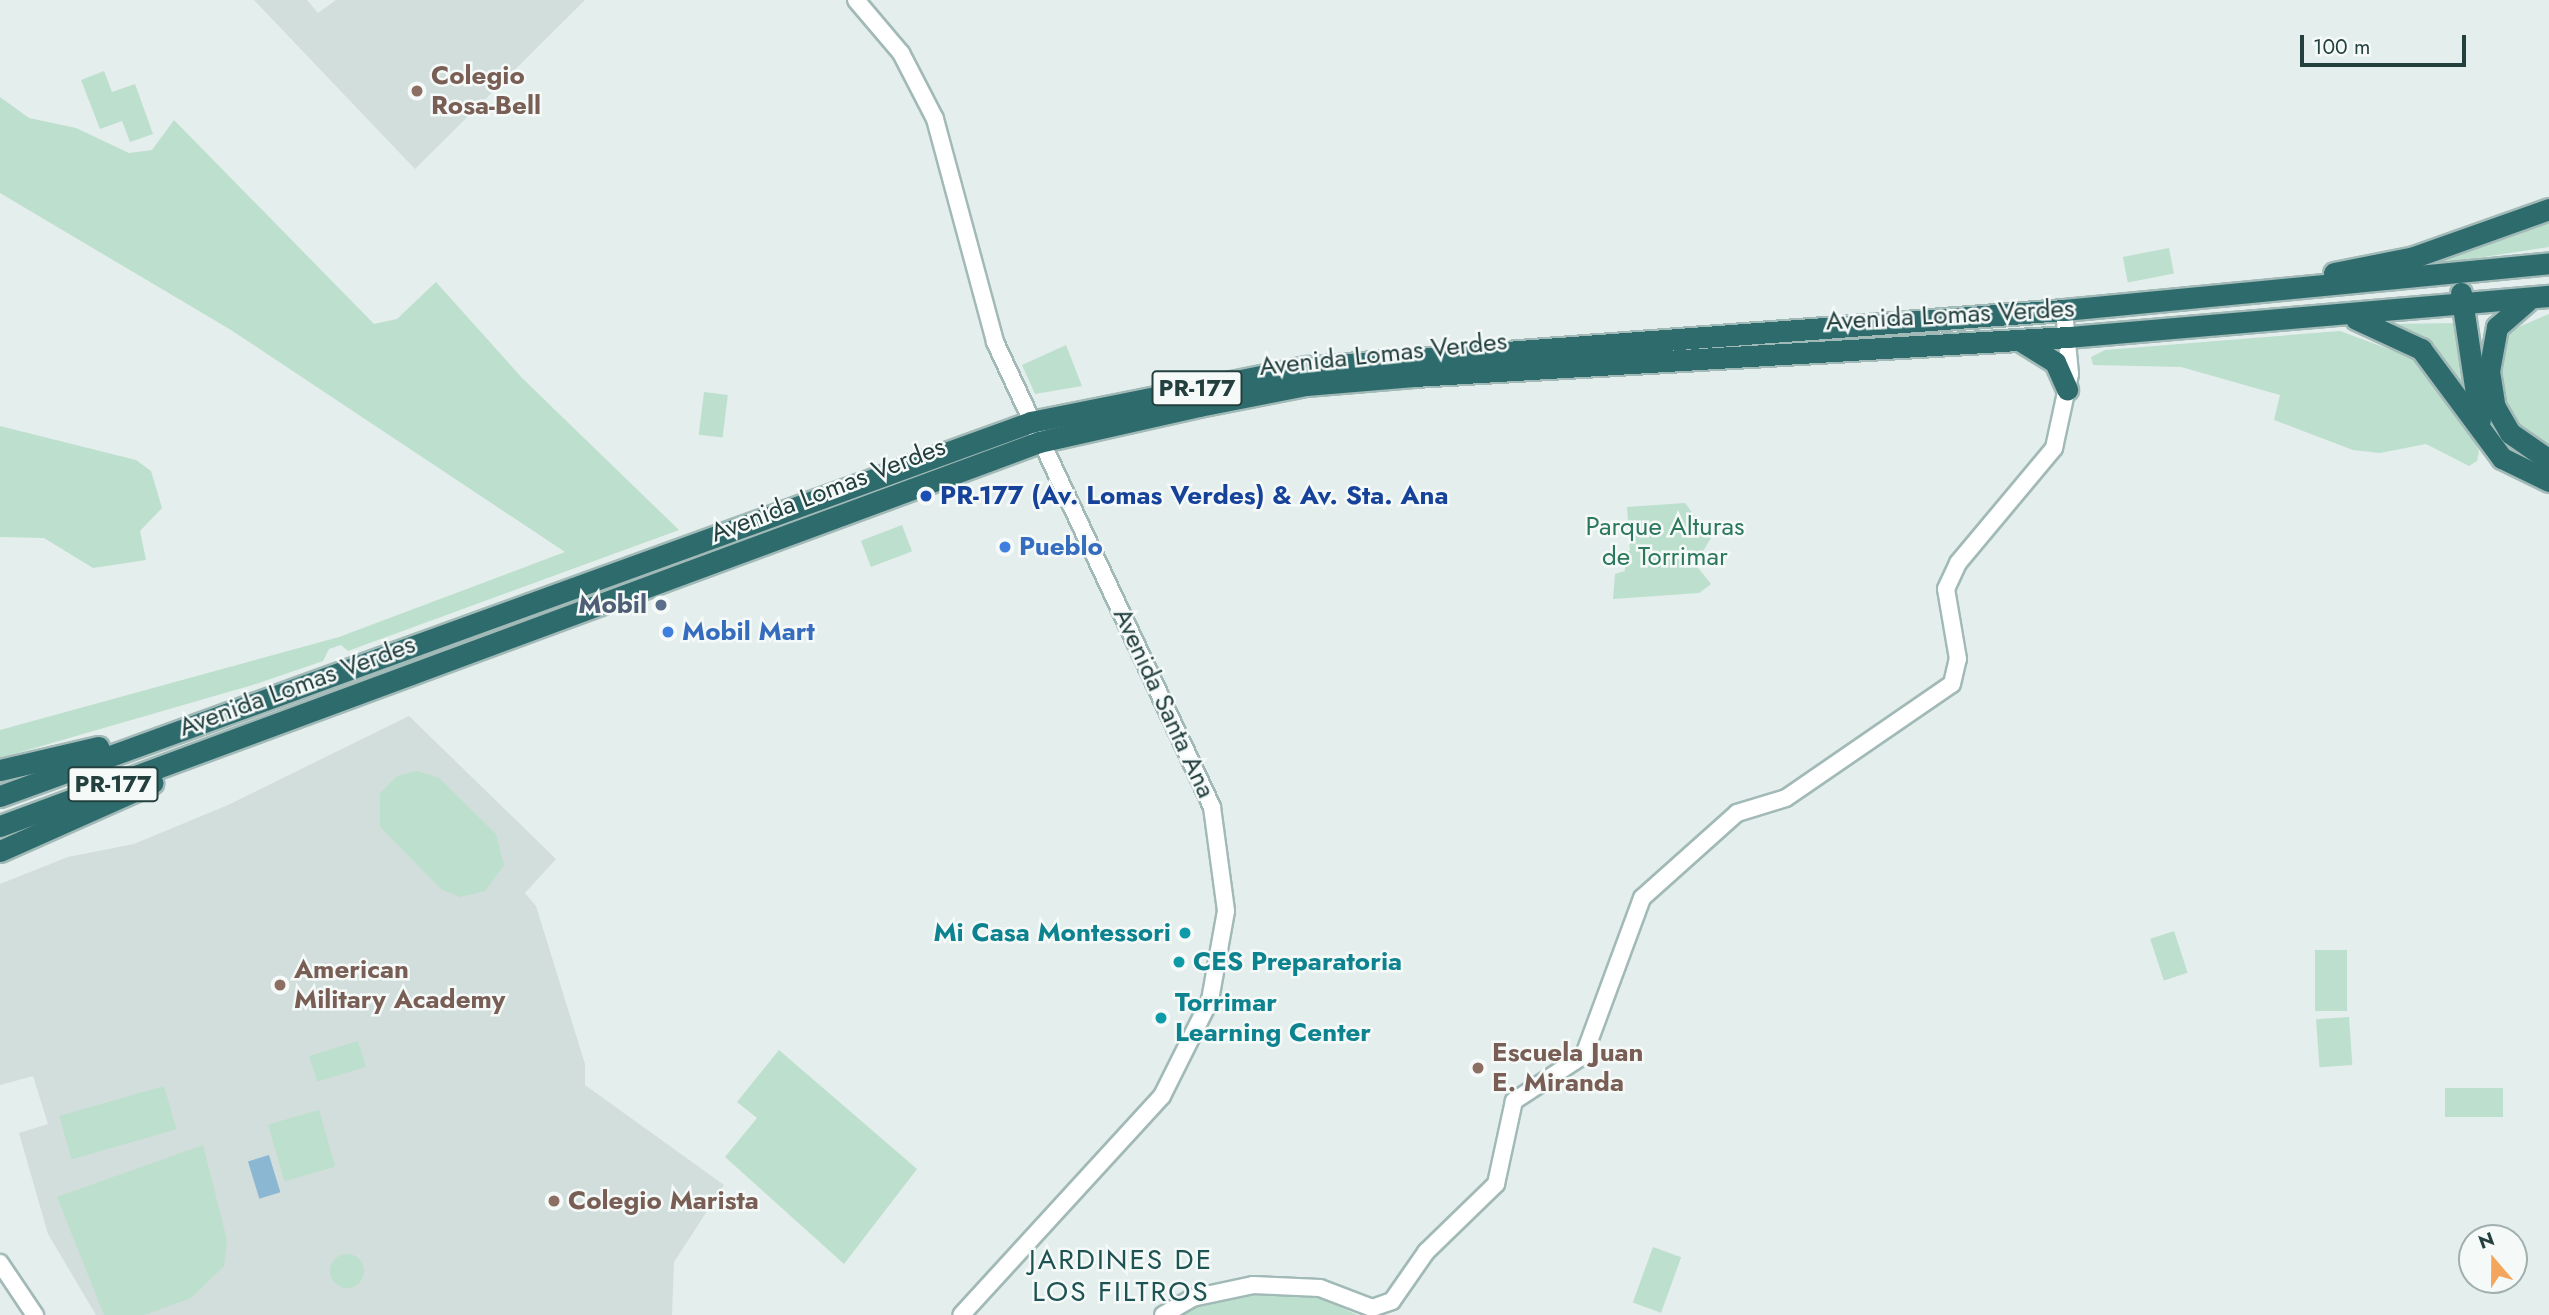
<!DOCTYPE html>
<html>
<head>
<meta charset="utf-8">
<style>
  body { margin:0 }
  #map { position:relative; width:2549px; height:1315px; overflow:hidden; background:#e4eeec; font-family:Jost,sans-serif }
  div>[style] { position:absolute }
  .built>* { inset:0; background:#d2dedb }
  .green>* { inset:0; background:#bddfce; transform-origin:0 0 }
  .round { border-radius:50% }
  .water>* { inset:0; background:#8cb7d3; transform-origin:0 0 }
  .roads { filter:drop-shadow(2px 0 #a2bab7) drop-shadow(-2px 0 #a2bab7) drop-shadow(0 2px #a2bab7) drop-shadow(0 -2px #a2bab7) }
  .secondary>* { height:16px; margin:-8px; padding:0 8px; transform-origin:8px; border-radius:8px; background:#fff }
  .highway>* { height:21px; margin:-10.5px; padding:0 10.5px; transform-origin:10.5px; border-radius:10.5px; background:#2e6b6d }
  .dots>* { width:19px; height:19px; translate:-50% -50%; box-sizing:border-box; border:4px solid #f5faf9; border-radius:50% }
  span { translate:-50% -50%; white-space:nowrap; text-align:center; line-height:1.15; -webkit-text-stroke:5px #f5faf9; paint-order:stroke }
  .shield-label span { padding:2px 5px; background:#f5faf9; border:2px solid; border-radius:5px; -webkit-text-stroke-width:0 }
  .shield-label { font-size:24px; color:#23403f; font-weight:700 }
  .education-label { font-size:26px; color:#785e54; font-weight:700 }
  .left { translate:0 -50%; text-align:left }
  .street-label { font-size:26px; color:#23403f }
  .transit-label { font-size:26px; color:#164399; font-weight:700 }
  .park-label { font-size:26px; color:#2c785c }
  .shop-label { font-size:26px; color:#366cbe; font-weight:700 }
  .service-label { font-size:26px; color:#4e5e75; font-weight:700 }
  .right { translate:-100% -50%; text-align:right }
  .culture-label { font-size:26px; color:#0d838f; font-weight:700 }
  .neighbourhood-label { font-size:28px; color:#1e5353; letter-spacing:2px }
  .north { position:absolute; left:2458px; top:1224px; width:70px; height:70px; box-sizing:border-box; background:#f5faf9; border:2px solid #a1b0af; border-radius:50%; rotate:340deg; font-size:19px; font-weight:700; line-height:28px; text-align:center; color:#23403f }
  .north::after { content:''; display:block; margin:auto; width:24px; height:32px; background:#f4a65c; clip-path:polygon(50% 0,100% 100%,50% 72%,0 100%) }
  .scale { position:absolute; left:2300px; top:35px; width:166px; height:32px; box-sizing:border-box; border:4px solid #23403f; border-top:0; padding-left:9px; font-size:21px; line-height:24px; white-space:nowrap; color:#23403f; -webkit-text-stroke:5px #f5faf9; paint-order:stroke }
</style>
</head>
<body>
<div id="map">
  <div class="built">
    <i style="clip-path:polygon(254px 0,307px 0,318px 13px,336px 0,585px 0,415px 169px)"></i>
    <i style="clip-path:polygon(409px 716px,556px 859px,525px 893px,536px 906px,585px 1064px,585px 1085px,724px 1185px,674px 1262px,672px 1315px,96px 1315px,48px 1234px,19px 1133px,48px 1124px,33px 1076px,0 1085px,0 884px,68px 857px,134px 844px,228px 805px)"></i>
  </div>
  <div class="green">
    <i style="clip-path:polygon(104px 71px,112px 92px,135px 84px,153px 134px,130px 142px,122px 121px,100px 129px,81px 80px)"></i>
    <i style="clip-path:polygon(0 97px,29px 118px,76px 128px,129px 153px,152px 150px,174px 120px,374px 324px,397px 319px,436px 282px,522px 378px,679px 530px,348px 651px,341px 645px,329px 649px,323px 661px,256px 684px,0 758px,0 730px,339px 637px,565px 552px,231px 330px,0 193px)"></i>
    <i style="clip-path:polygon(2549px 219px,2549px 247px,2405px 269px)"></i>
    <i style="left:2169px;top:248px;width:26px;height:47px;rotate:79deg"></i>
    <i style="clip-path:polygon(2549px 314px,2549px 449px,2508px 416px,2494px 360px,2507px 332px)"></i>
    <i style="clip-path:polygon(2458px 323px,2471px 410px,2389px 324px)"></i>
    <i style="clip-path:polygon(2340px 331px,2421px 361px,2459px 412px,2479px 451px,2477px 461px,2469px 466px,2426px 444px,2380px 453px,2353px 450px,2274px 420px,2280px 395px,2181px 367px,2093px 365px,2091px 357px,2105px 350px)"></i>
    <i style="clip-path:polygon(1066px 345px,1082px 386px,1035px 394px,1022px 365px)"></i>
    <i style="left:704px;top:392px;width:24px;height:43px;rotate:7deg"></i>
    <i style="clip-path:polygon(0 426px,136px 460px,151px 471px,162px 508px,140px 531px,146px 560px,93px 568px,44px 538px,0 537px)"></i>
    <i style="clip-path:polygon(1685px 503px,1711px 538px,1695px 564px,1711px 584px,1699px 593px,1613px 599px,1615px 574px,1625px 571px,1623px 552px,1630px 551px,1627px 507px)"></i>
    <i style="left:902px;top:525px;width:28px;height:44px;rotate:69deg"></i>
    <i style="clip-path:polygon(417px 771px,439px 778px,496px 834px,504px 865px,485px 891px,460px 897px,441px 889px,380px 827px,380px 793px,397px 776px)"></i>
    <i style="left:2174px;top:931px;width:44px;height:25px;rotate:72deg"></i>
    <i style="left:2347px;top:950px;width:61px;height:32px;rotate:90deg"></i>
    <i style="left:2349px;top:1017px;width:48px;height:33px;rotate:86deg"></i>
    <i style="left:358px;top:1041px;width:27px;height:51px;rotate:73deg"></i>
    <i style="clip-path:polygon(779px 1050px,917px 1169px,844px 1264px,725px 1157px,757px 1118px,737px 1102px)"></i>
    <i style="left:164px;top:1086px;width:45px;height:109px;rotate:74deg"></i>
    <i style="left:2445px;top:1088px;width:58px;height:29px"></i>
    <i style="left:319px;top:1110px;width:59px;height:53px;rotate:74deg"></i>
    <i style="clip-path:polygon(203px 1145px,227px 1240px,224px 1266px,191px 1298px,144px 1315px,104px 1315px,57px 1197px)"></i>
    <i style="left:1653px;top:1247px;width:30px;height:59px;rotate:20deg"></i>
    <i class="round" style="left:330px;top:1254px;width:34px;height:34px"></i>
    <i style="clip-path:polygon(1263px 1291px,1314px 1294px,1357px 1315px,1173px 1315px,1199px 1302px)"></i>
  </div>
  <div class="water">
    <i style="left:269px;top:1155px;width:39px;height:22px;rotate:73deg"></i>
  </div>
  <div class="roads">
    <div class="secondary">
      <i style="left:856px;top:0;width:70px;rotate:49.7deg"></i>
      <i style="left:901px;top:53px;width:74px;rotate:62.7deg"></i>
      <i style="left:935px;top:119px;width:231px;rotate:74.9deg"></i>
      <i style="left:995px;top:342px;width:513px;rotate:64.98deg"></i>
      <i style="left:1212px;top:807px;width:105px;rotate:82.3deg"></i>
      <i style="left:1226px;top:911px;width:90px;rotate:100.2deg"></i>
      <i style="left:1210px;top:1000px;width:107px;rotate:116.6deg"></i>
      <i style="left:1162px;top:1096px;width:297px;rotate:132.5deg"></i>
      <i style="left:0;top:1263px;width:63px;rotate:56.1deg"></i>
      <i style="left:1163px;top:1315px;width:34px;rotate:-30deg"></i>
      <i style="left:1192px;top:1298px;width:62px;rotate:-12deg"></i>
      <i style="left:1253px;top:1285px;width:67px;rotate:2.6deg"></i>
      <i style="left:1320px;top:1288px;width:56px;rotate:21deg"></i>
      <i style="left:1372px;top:1308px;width:21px;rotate:-19deg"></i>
      <i style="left:1392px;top:1301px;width:60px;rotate:-55.2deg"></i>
      <i style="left:1426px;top:1252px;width:98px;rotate:-44.2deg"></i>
      <i style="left:1496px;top:1184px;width:85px;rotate:-77.8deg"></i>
      <i style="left:1514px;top:1101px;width:84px;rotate:-33.3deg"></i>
      <i style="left:1584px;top:1055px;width:167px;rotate:-69.7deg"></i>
      <i style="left:1642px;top:898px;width:127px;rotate:-41.8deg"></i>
      <i style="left:1737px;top:813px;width:51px;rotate:-17deg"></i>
      <i style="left:1786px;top:798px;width:201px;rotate:-34.5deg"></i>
      <i style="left:1952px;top:684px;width:26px;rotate:-77deg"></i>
      <i style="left:1958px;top:659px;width:71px;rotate:-99.7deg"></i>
      <i style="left:1946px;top:589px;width:29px;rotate:-65deg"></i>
      <i style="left:1958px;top:563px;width:150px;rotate:-50.1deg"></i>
      <i style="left:2054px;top:448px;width:76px;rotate:-77.8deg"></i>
      <i style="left:2070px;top:374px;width:64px;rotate:-95.4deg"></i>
    </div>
    <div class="highway">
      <i style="left:2334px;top:273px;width:82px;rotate:-11.3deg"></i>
      <i style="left:2414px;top:257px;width:143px;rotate:-19.6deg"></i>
      <i style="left:2461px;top:293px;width:128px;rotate:81.5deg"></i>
      <i style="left:2527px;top:301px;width:40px;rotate:139deg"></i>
      <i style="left:2497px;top:327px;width:45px;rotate:100.3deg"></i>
      <i style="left:2489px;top:371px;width:36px;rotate:81deg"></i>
      <i style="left:2495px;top:407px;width:30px;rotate:60deg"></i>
      <i style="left:2510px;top:433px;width:47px;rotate:34.7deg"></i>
      <i style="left:2356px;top:319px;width:72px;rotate:24.8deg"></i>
      <i style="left:2421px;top:349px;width:136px;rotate:53.4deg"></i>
      <i style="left:2502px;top:458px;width:52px;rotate:26.1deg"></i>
      <i style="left:2021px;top:341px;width:40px;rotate:32deg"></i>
      <i style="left:2055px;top:362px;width:30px;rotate:66deg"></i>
      <i style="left:0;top:770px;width:101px;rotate:-13.2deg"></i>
      <i style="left:0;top:796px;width:1097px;rotate:-19.94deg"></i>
      <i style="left:1031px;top:422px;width:281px;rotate:-11.3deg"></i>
      <i style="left:1307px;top:367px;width:759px;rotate:-4.31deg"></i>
      <i style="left:2064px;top:310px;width:487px;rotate:-5.5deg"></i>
      <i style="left:0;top:826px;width:1108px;rotate:-20.28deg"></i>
      <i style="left:1039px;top:442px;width:164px;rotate:-12.7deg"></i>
      <i style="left:1199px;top:406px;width:109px;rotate:-11.1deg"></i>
      <i style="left:1306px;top:385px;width:108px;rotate:-4.8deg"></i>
      <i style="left:1414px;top:376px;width:656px;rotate:-3.41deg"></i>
      <i style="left:2069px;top:337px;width:482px;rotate:-4.9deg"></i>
      <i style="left:0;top:851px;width:167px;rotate:-24.1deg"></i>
    </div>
  </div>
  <div class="dots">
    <i style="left:417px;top:91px;background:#8d6e63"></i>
    <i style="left:926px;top:496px;background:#1a4fb4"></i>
    <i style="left:1005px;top:547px;background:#3f7fe0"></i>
    <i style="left:661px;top:605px;background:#5c6f8a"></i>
    <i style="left:668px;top:632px;background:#3f7fe0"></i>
    <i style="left:1185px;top:933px;background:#0f9aa8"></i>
    <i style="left:1179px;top:962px;background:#0f9aa8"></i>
    <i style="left:280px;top:985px;background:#8d6e63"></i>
    <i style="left:1161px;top:1018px;background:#0f9aa8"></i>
    <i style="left:1478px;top:1068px;background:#8d6e63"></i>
    <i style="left:554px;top:1201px;background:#8d6e63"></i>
  </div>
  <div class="shield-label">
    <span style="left:1197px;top:388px">PR-177</span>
    <span style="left:113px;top:784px">PR-177</span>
  </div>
  <div class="education-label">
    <span class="left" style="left:431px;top:91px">Colegio<br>Rosa-Bell</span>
    <span class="left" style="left:294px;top:985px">American<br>Military Academy</span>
    <span class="left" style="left:1492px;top:1068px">Escuela Juan<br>E. Miranda</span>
    <span class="left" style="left:568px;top:1201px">Colegio Marista</span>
  </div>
  <div class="street-label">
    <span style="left:1950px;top:315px;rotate:-3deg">Avenida Lomas Verdes</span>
    <span style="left:1383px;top:354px;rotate:-6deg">Avenida Lomas Verdes</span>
    <span style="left:828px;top:490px;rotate:-21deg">Avenida Lomas Verdes</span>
    <span style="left:297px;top:686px;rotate:-20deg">Avenida Lomas Verdes</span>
    <span style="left:1164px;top:703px;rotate:65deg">Avenida Santa Ana</span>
  </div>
  <div class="transit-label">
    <span class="left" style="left:940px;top:496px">PR-177 (Av. Lomas Verdes) &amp; Av. Sta. Ana</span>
  </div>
  <div class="park-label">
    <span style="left:1665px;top:542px">Parque Alturas<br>de Torrimar</span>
  </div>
  <div class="shop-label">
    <span class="left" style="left:1019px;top:547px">Pueblo</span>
    <span class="left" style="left:682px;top:632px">Mobil Mart</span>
  </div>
  <div class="service-label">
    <span class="right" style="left:647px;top:605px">Mobil</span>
  </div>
  <div class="culture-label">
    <span class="right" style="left:1171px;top:933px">Mi Casa Montessori</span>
    <span class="left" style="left:1193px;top:962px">CES Preparatoria</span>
    <span class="left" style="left:1175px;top:1018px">Torrimar<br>Learning Center</span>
  </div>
  <div class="neighbourhood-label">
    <span style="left:1121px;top:1276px">JARDINES DE<br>LOS FILTROS</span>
  </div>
  <div class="north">N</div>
  <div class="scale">100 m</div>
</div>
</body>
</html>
